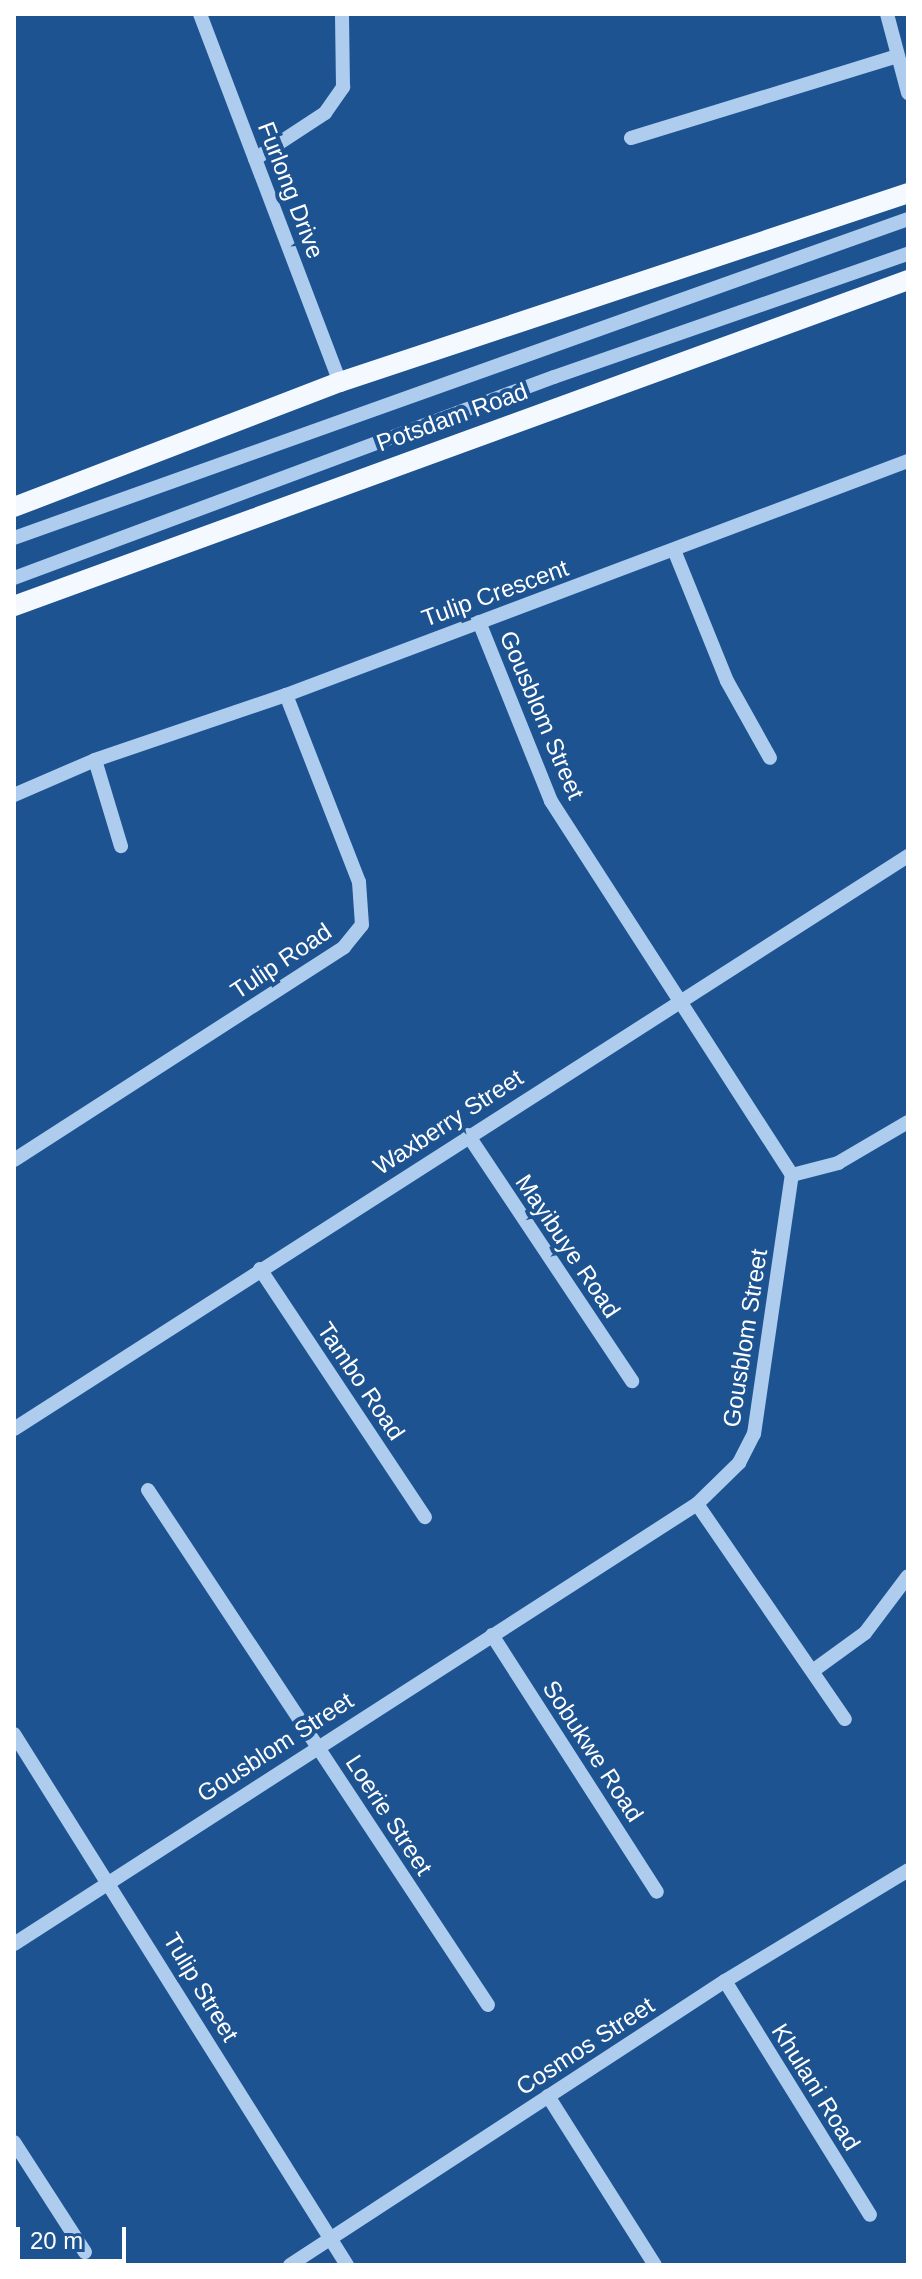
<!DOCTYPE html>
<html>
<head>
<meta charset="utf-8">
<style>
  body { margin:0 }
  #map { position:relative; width:922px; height:2279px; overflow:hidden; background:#1d5391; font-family:Arial,sans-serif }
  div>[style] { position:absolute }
  .minor>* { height:14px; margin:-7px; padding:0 7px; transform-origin:7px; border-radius:7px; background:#adccee }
  .major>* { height:20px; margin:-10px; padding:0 10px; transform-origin:10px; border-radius:10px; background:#f4f9ff }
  span { translate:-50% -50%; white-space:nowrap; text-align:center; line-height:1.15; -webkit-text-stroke:8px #1d5391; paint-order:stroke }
  .street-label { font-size:24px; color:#fff }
  .frame { position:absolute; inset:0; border:16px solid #fff; pointer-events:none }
  .scale { position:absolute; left:16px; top:2227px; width:110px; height:36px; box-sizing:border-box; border:4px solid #fff; border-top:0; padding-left:10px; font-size:24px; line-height:28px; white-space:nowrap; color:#fff; -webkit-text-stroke:6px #1d5391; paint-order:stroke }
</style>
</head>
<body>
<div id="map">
  <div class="minor">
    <i style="left:200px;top:14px;width:394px;rotate:69.2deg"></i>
    <i style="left:887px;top:14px;width:82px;rotate:75.1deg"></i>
    <i style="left:631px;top:138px;width:278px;rotate:-17.1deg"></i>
    <i style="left:255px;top:159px;width:84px;rotate:-33.3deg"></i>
    <i style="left:325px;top:113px;width:32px;rotate:-55deg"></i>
    <i style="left:343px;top:87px;width:73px;rotate:-90.8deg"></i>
    <i style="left:14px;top:538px;width:949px;rotate:-19.64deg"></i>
    <i style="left:674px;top:550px;width:141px;rotate:68deg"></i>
    <i style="left:727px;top:681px;width:88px;rotate:60.8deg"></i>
    <i style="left:14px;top:578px;width:576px;rotate:-20.42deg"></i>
    <i style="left:554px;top:377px;width:375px;rotate:-19.2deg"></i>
    <i style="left:95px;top:760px;width:90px;rotate:73.2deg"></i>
    <i style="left:14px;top:795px;width:88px;rotate:-23.4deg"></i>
    <i style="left:95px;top:760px;width:202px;rotate:-18.8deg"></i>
    <i style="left:286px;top:695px;width:665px;rotate:-20.62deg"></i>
    <i style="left:468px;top:1135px;width:296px;rotate:56.3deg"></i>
    <i style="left:14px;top:1160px;width:393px;rotate:-32.8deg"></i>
    <i style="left:344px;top:947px;width:28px;rotate:-51deg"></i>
    <i style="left:362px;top:925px;width:43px;rotate:-94deg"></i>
    <i style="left:359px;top:882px;width:201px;rotate:-111.3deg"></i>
    <i style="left:792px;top:1175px;width:48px;rotate:-14.6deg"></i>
    <i style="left:838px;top:1163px;width:81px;rotate:-30.4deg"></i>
    <i style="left:260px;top:1269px;width:298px;rotate:56.4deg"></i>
    <i style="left:14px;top:1429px;width:1062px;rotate:-32.66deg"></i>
    <i style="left:148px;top:1490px;width:617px;rotate:56.57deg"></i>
    <i style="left:697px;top:1504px;width:261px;rotate:55.5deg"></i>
    <i style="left:492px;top:1635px;width:305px;rotate:57.3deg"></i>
    <i style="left:814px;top:1670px;width:63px;rotate:-36deg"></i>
    <i style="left:865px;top:1633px;width:71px;rotate:-53deg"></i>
    <i style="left:14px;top:1734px;width:627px;rotate:57.91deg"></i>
    <i style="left:14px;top:1944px;width:812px;rotate:-32.79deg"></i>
    <i style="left:697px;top:1504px;width:59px;rotate:-44.3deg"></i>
    <i style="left:739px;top:1463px;width:33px;rotate:-63deg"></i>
    <i style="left:754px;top:1434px;width:262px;rotate:-81.7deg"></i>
    <i style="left:792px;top:1175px;width:445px;rotate:-122.8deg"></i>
    <i style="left:551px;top:801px;width:193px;rotate:-111.9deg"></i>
    <i style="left:725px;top:1981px;width:275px;rotate:58.2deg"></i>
    <i style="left:548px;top:2096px;width:200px;rotate:57.7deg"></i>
    <i style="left:14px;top:2142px;width:131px;rotate:57.2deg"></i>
    <i style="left:290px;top:2265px;width:520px;rotate:-33.14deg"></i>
    <i style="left:725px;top:1981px;width:214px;rotate:-31.2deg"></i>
  </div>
  <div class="major">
    <i style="left:14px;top:507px;width:349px;rotate:-21deg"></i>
    <i style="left:340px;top:382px;width:599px;rotate:-18.4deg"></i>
    <i style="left:14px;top:606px;width:952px;rotate:-20.03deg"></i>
  </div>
  <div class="street-label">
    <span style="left:291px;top:190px;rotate:69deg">Furlong Drive</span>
    <span style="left:452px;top:417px;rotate:-20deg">Potsdam Road</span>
    <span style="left:495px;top:593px;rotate:-20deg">Tulip Crescent</span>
    <span style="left:542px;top:715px;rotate:67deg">Gousblom Street</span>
    <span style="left:281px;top:961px;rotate:-34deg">Tulip Road</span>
    <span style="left:448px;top:1122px;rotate:-33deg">Waxberry Street</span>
    <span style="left:568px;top:1246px;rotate:56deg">Mayibuye Road</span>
    <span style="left:745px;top:1338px;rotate:-81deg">Gousblom Street</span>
    <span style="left:361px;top:1381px;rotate:56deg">Tambo Road</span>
    <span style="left:275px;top:1747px;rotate:-33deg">Gousblom Street</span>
    <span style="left:593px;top:1751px;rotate:57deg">Sobukwe Road</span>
    <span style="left:389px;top:1815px;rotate:57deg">Loerie Street</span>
    <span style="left:201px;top:1987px;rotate:59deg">Tulip Street</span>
    <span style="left:585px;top:2046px;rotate:-33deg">Cosmos Street</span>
    <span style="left:816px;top:2087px;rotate:58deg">Khulani Road</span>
  </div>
  <div class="frame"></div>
  <div class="scale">20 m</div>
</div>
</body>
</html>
